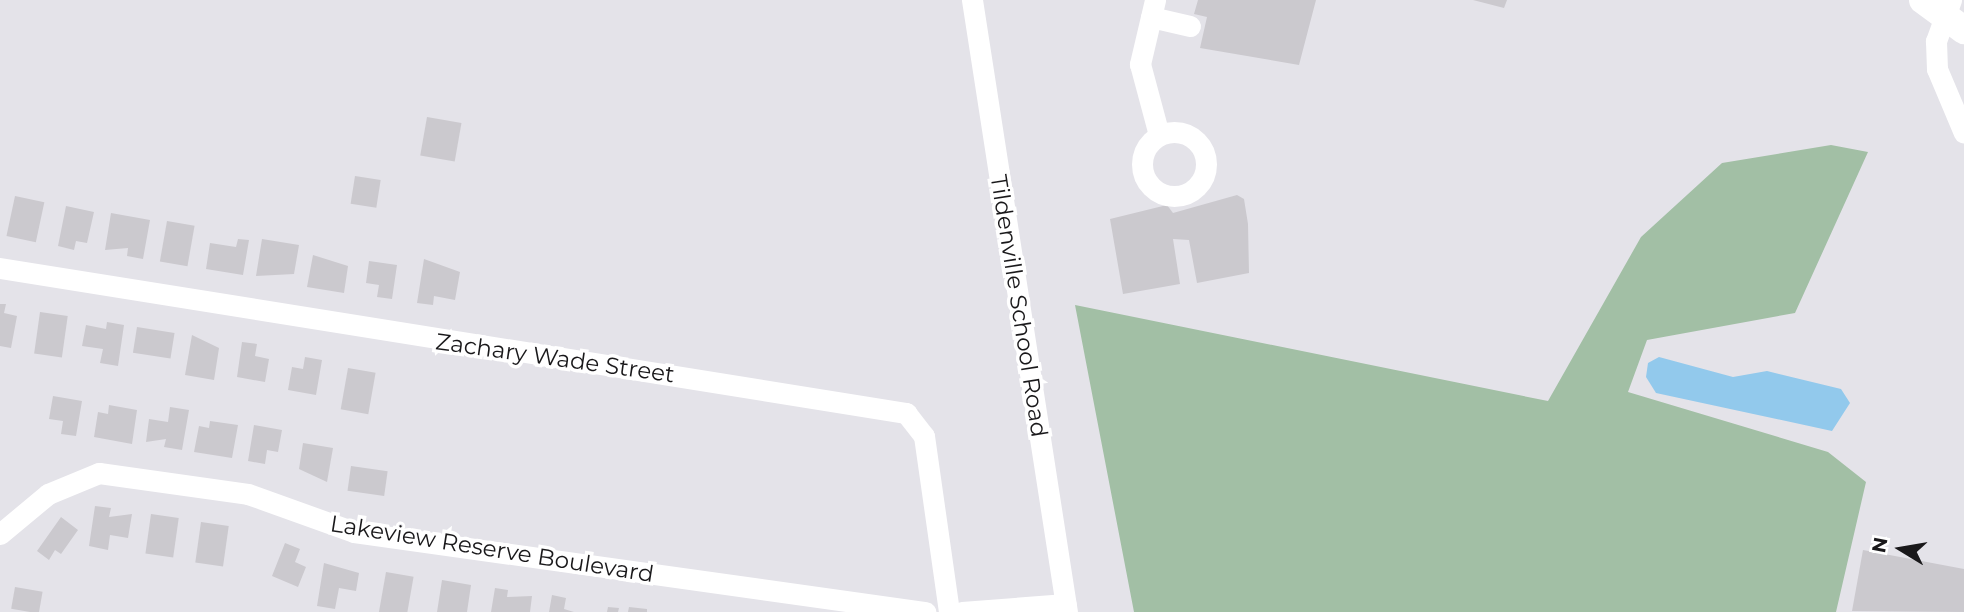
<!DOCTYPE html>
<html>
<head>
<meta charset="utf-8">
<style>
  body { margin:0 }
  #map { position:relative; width:1964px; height:612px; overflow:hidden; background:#e4e3e9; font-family:Montserrat,sans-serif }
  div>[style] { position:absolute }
  .green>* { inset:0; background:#a2bfa5 }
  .water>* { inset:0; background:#92c9ec }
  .building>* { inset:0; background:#cbc9ce; transform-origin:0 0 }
  .minor>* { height:21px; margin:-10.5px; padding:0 10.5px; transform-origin:10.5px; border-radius:10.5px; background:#fff }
  .minor>.ring { margin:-10.5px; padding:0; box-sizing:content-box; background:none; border:21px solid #fff; border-radius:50% }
  .major>* { height:28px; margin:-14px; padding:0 14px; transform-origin:14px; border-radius:14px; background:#fff }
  span { translate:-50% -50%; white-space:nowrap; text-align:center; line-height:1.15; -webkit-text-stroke:7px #fff; paint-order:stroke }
  .street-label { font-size:23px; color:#19181a }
  .north { position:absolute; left:1866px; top:514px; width:70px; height:70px; -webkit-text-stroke:5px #fff; paint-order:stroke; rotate:281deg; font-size:19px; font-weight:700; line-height:28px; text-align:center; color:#19181a }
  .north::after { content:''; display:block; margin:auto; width:24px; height:32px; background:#19181a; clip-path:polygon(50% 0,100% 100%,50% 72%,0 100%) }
</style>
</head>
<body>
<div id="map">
  <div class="green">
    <i style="clip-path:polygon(1831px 145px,1868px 152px,1795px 313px,1647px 340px,1628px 392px,1828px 452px,1866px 482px,1836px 612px,1134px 612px,1075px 305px,1548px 401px,1641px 237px,1722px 163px)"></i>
  </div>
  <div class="water">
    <i style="clip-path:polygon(1659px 357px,1733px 377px,1767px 371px,1841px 389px,1850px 403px,1832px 431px,1656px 393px,1646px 377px,1648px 363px)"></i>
  </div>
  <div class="building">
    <i style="clip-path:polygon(1198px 0,1316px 0,1299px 65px,1200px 48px,1207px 17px,1194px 14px)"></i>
    <i style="clip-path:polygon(1473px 0,1507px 0,1504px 8px)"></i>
    <i style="left:427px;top:117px;width:35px;height:39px;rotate:10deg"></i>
    <i style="left:355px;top:176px;width:26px;height:28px;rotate:9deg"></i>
    <i style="clip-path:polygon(1237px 195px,1244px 199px,1248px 224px,1249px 273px,1197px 283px,1189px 240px,1173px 239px,1180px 284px,1123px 294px,1110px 219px,1167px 205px,1173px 213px)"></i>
    <i style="left:15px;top:196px;width:30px;height:41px;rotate:12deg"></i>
    <i style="clip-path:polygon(66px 206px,94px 212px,87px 243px,76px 241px,74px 250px,58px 246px)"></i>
    <i style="clip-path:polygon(111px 213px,150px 220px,143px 259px,127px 256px,128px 248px,105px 250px)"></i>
    <i style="left:167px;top:221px;width:28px;height:41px;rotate:10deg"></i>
    <i style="clip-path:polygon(238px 239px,249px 240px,243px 275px,206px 269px,210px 243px,236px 247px)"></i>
    <i style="clip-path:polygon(262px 239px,299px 245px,294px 274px,256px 276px)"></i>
    <i style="clip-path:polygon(313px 255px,348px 266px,344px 293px,307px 287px)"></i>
    <i style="clip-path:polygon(424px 259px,460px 272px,455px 300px,434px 296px,433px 305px,417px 303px)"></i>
    <i style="clip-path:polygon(369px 261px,397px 265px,392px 299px,377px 297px,379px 285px,366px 283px)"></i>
    <i style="clip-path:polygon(0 304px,6px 304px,4px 313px,17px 316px,11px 348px,0 346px)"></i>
    <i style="left:40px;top:312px;width:28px;height:42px;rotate:8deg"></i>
    <i style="clip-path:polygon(107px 322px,124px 325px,118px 366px,100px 363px,103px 349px,82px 346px,86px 325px,106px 329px)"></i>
    <i style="left:137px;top:327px;width:38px;height:26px;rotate:9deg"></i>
    <i style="clip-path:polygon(192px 335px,219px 348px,214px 380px,185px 375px)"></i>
    <i style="clip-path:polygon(242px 342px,257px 344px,255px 356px,269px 359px,265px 382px,237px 377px)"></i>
    <i style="clip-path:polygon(305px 357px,322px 360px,316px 395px,288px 390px,292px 367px,303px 369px)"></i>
    <i style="left:348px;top:368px;width:28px;height:42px;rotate:10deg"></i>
    <i style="clip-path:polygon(53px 396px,82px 401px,76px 436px,61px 434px,63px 421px,49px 419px)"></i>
    <i style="clip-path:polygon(109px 405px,137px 410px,132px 444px,94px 437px,98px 412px,108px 414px)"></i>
    <i style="clip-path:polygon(170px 407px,189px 410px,182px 450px,164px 447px,166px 439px,146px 442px,149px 419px,168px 422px)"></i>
    <i style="clip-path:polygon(210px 421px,238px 425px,232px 458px,194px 452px,199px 426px,209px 428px)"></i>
    <i style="clip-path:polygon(254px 425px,282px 430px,278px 452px,267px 450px,265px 464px,248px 461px)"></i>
    <i style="clip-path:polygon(303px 443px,333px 448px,327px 482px,299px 469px)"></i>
    <i style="left:351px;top:466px;width:37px;height:25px;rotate:8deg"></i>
    <i style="clip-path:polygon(95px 506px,111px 508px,109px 517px,132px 514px,128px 538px,110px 535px,108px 550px,89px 546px)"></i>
    <i style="left:151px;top:514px;width:28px;height:40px;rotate:8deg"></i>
    <i style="clip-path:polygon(61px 517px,78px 530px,61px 554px,55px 550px,49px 560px,37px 551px)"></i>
    <i style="left:201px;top:522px;width:28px;height:41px;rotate:8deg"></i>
    <i style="clip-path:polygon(285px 543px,300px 549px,295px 562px,306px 567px,298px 587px,272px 576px)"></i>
    <i style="clip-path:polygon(1863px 550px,1964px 569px,1964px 612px,1852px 611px)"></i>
    <i style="clip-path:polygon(324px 563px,359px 573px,356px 591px,339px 588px,335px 609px,317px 606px)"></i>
    <i style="left:386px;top:572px;width:28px;height:41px;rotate:10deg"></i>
    <i style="clip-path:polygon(442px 580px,471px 585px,467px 612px,437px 612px)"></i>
    <i style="left:15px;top:587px;width:28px;height:22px;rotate:10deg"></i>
    <i style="clip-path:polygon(495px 588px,508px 590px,507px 597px,532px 596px,530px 612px,491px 612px)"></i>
    <i style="clip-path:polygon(552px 595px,566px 598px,564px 609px,574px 612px,549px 612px)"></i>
    <i style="clip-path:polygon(608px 607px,619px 608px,618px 612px,607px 612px)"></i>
    <i style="clip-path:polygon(629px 607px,647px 609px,647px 612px,628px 612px)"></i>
  </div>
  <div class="minor">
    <i style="left:972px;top:0;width:619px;rotate:81.18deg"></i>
    <i style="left:1155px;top:0;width:66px;rotate:103.2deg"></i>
    <i style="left:1140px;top:64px;width:73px;rotate:75deg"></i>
    <i style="left:1951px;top:0;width:44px;rotate:110.1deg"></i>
    <i style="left:1936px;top:41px;width:28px;rotate:88deg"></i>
    <i style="left:1937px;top:69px;width:69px;rotate:67.1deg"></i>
    <i style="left:1151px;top:17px;width:40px;rotate:13deg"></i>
    <i class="ring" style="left:1142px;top:132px;width:43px;height:43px"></i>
    <i style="left:0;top:268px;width:918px;rotate:9.09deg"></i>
    <i style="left:906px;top:413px;width:29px;rotate:52deg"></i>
    <i style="left:924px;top:436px;width:178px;rotate:81.9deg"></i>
    <i style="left:0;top:534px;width:62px;rotate:-39.8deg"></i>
    <i style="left:48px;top:494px;width:55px;rotate:-22.4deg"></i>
    <i style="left:99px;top:473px;width:150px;rotate:8deg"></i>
    <i style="left:248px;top:494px;width:113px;rotate:19.7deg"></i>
    <i style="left:354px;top:532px;width:577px;rotate:7.98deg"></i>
    <i style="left:962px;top:612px;width:104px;rotate:-4.4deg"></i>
  </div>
  <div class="major">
    <i style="left:1923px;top:0;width:51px;rotate:36.2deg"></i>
  </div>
  <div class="street-label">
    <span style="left:1019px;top:306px;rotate:81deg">Tildenville School Road</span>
    <span style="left:555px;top:358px;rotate:8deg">Zachary Wade Street</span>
    <span style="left:492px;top:549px;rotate:9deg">Lakeview Reserve Boulevard</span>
  </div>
  <div class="north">N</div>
</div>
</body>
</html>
